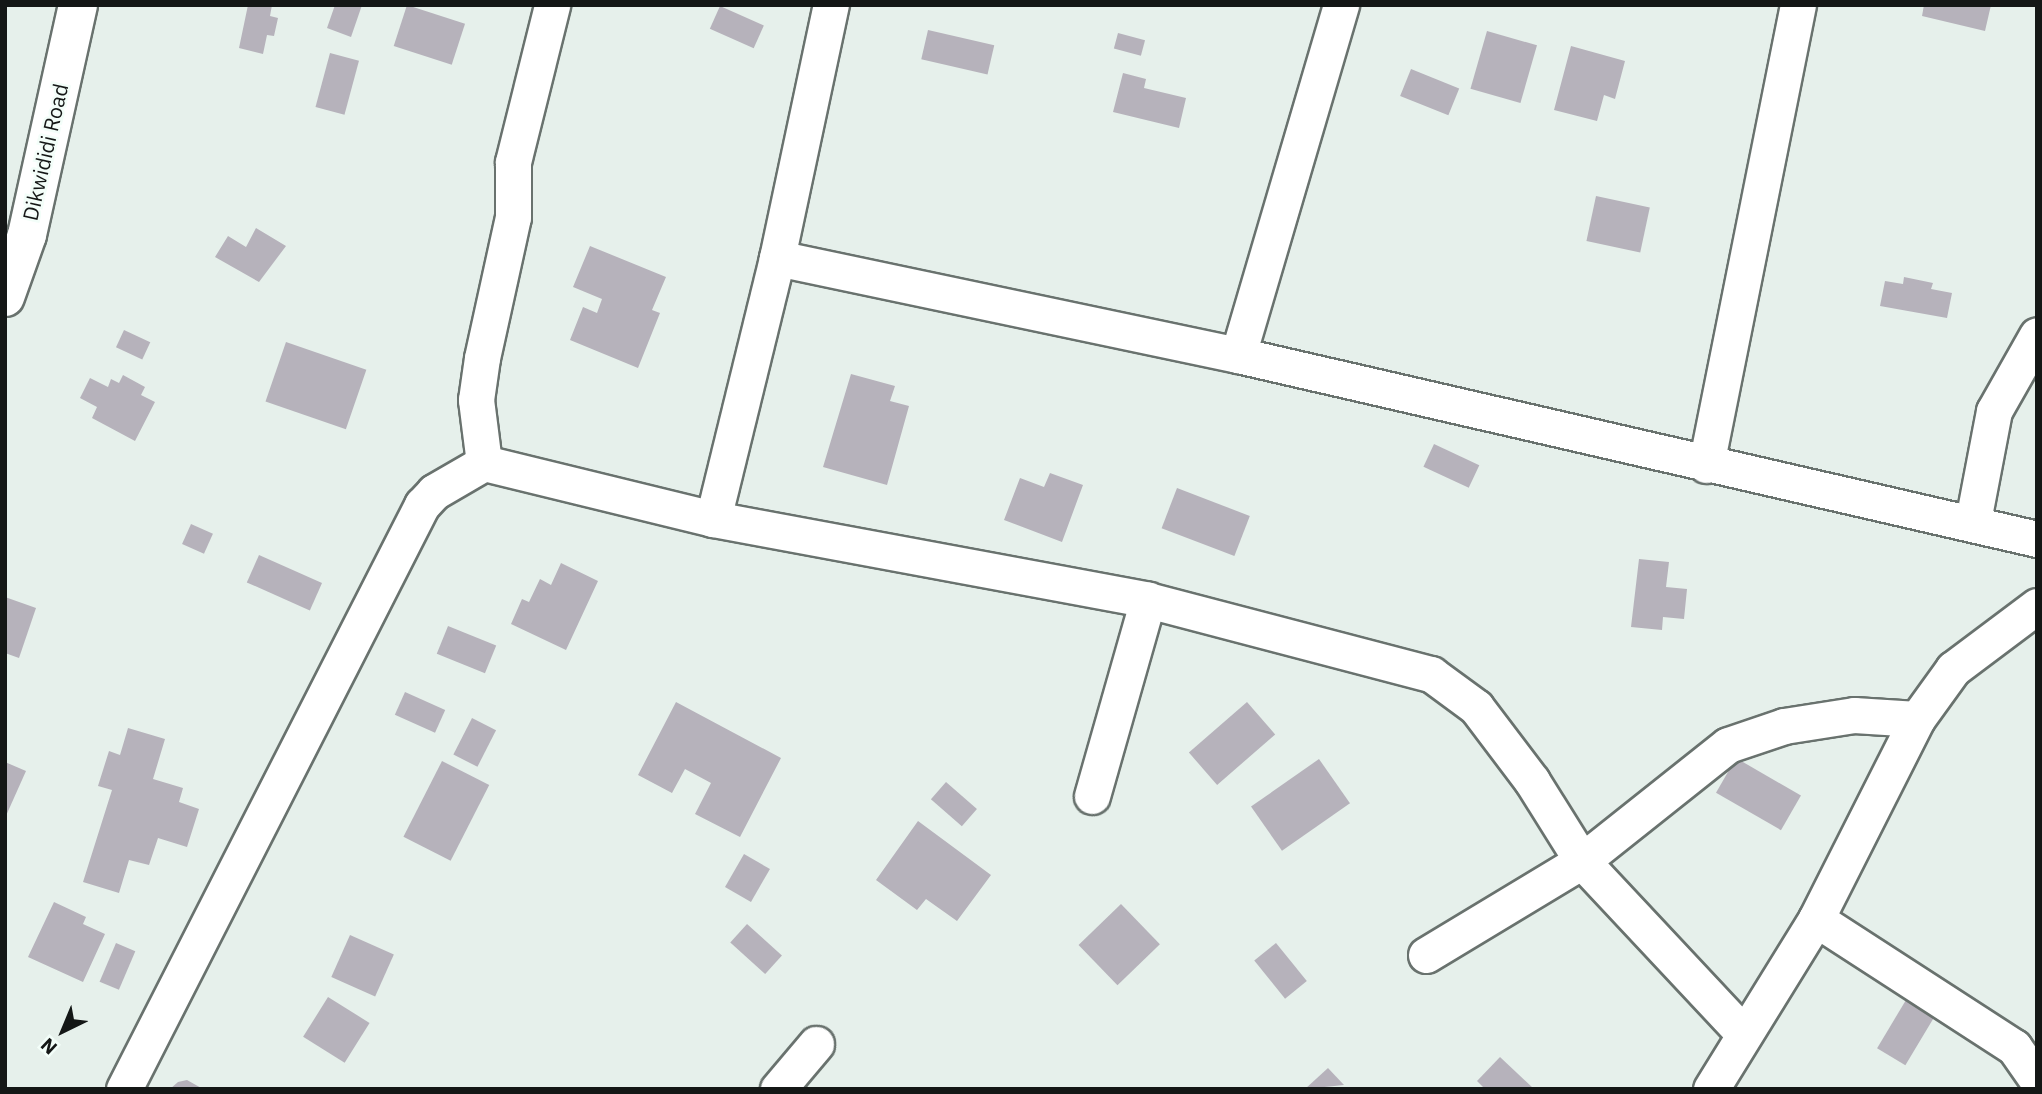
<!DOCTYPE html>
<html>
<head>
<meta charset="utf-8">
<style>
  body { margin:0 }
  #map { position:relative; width:2042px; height:1094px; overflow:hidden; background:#e6f0eb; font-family:"IBM Plex Sans",sans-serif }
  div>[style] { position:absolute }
  .building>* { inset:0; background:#b6b2bb; transform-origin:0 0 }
  .roads { filter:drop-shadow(2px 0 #69726e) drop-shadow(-2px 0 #69726e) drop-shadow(0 2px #69726e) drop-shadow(0 -2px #69726e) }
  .minor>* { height:35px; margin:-17.5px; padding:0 17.5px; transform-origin:17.5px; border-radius:17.5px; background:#fff }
  .tertiary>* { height:38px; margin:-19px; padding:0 19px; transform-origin:19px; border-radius:19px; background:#fff }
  span { translate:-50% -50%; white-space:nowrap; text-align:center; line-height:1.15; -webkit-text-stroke:5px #f3fef9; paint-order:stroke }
  .street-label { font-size:21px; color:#141716 }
  .frame { position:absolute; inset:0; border:7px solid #141716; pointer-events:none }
  .north { position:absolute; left:28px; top:996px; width:70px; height:70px; -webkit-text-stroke:5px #f3fef9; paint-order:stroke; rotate:223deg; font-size:19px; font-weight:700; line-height:28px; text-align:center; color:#141716 }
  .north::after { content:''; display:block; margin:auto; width:24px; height:32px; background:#141716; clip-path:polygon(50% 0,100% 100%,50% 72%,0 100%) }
</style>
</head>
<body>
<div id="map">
  <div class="building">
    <i style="clip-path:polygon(248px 5px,272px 5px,270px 16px,278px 18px,274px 36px,267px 35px,263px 54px,239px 48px)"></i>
    <i style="clip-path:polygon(335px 5px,362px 5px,351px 37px,327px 28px)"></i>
    <i style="left:407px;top:5px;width:61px;height:43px;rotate:18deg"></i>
    <i style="clip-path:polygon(1924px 5px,1991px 5px,1985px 31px,1922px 16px)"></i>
    <i style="left:720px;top:6px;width:48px;height:25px;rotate:24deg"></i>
    <i style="left:928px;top:30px;width:68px;height:30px;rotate:13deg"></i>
    <i style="left:1487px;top:31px;width:52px;height:60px;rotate:16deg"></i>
    <i style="left:1118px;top:33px;width:28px;height:16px;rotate:15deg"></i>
    <i style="clip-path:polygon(1571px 46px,1625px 61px,1615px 99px,1604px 95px,1597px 121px,1554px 110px)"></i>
    <i style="left:330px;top:53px;width:30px;height:56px;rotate:15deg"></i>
    <i style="left:1411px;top:69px;width:52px;height:29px;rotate:22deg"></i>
    <i style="clip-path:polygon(1123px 73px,1146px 79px,1144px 88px,1186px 98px,1179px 128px,1113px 112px)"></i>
    <i style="left:1596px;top:196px;width:55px;height:46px;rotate:12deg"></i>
    <i style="clip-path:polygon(256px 228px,286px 246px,259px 282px,215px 257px,228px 236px,246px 247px)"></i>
    <i style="clip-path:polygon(590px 246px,666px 277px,652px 310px,660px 313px,638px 368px,570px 340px,583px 307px,597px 313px,602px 299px,573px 287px)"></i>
    <i style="clip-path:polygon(1904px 277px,1933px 283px,1931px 289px,1952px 293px,1947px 318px,1880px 306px,1885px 281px,1903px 284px)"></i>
    <i style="left:124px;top:330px;width:29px;height:19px;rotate:25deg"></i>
    <i style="left:286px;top:342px;width:85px;height:63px;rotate:19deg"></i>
    <i style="clip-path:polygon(851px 374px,895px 386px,890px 401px,909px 406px,887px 485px,823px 467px)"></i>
    <i style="clip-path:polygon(123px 375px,145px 387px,141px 395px,155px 402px,135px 441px,92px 418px,97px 407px,80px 398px,90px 378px,108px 387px,111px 379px,119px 383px)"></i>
    <i style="left:1434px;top:444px;width:50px;height:25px;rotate:25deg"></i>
    <i style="clip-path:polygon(1050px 473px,1083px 485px,1062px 542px,1004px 520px,1020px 478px,1044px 487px)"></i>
    <i style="left:1177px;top:488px;width:78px;height:43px;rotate:21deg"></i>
    <i style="left:191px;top:524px;width:24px;height:22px;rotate:24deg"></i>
    <i style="left:259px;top:555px;width:69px;height:30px;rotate:24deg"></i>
    <i style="clip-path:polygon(1639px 559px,1669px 562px,1666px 587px,1687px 589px,1684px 619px,1663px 617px,1662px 630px,1631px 627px)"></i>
    <i style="clip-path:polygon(561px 563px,598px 581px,566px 650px,511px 624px,522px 599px,529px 602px,540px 579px,551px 585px)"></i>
    <i style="clip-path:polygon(5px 597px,36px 608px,19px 658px,5px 653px)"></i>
    <i style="left:448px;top:626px;width:52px;height:30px;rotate:22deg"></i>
    <i style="left:405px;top:692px;width:44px;height:25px;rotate:24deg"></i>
    <i style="clip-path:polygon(676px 702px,781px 758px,740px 837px,695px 814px,711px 783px,685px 769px,672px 793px,638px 775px)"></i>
    <i style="left:1247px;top:702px;width:43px;height:77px;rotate:49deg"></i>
    <i style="left:472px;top:718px;width:27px;height:41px;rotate:27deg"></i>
    <i style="clip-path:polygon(128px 728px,165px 739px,153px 779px,183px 788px,179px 802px,199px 809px,187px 847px,158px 838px,149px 865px,129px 860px,119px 893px,83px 882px,112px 790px,98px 786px,109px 751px,120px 755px)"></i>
    <i style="left:1736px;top:758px;width:75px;height:40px;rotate:30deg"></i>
    <i style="left:1319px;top:759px;width:54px;height:83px;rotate:55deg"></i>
    <i style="left:442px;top:761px;width:53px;height:85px;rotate:27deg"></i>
    <i style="clip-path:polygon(5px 762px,26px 771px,5px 818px)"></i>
    <i style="left:946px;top:782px;width:41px;height:23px;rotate:41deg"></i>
    <i style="clip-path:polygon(918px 821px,991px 875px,957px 921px,926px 899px,917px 910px,876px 880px)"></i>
    <i style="left:744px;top:854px;width:30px;height:38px;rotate:30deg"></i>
    <i style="clip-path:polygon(54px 902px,86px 917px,83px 924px,105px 934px,83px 982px,28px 957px)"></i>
    <i style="left:1121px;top:904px;width:56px;height:59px;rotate:46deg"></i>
    <i style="left:747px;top:924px;width:47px;height:25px;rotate:42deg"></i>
    <i style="left:350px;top:935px;width:48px;height:46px;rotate:24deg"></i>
    <i style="left:116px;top:943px;width:21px;height:42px;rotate:23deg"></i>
    <i style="left:1276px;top:943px;width:49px;height:28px;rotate:51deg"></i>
    <i style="left:1909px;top:995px;width:33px;height:62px;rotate:31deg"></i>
    <i style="left:328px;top:997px;width:49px;height:47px;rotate:32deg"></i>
    <i style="clip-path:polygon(1500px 1057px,1534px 1089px,1485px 1089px,1477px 1081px)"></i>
    <i style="clip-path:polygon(1328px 1068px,1344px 1085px,1305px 1089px)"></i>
    <i style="clip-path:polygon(187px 1080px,203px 1089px,170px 1089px,178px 1082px)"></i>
  </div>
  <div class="roads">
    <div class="minor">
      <i style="left:777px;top:258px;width:259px;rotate:-78deg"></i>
      <i style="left:1238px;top:355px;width:365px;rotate:-73.6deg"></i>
      <i style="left:484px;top:463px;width:64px;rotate:-97.2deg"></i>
      <i style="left:476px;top:400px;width:42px;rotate:-81.9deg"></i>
      <i style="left:482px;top:358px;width:144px;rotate:-77.6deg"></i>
      <i style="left:513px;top:217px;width:55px;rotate:-90deg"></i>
      <i style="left:513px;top:162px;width:162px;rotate:-76deg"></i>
      <i style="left:1706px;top:465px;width:469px;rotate:-78.7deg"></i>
      <i style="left:713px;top:519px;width:442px;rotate:10.5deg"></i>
      <i style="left:1148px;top:600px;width:293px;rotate:14.7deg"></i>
      <i style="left:1431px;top:674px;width:56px;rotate:36.3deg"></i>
      <i style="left:1476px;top:707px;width:93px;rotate:52.9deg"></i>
      <i style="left:1532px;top:781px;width:94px;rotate:58deg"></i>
      <i style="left:1582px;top:861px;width:237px;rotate:46.9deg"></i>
      <i style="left:1973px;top:521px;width:112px;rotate:-79.2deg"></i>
      <i style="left:1994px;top:411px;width:87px;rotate:-60.5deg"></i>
      <i style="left:1092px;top:796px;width:204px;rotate:-74.1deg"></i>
      <i style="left:1816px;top:919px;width:236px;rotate:32.9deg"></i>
      <i style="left:2014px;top:1047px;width:40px;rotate:55.1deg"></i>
      <i style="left:1426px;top:955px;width:182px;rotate:-31.1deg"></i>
      <i style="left:1582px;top:861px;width:186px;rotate:-38.5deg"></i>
      <i style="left:1728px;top:745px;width:59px;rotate:-18.7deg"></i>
      <i style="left:1784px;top:726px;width:71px;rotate:-8.9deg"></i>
      <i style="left:1854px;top:715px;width:63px;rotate:3.6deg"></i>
      <i style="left:124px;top:1089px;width:656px;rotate:-62.97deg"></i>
      <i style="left:422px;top:505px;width:18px;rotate:-47deg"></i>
      <i style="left:434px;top:492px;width:58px;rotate:-30.1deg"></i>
      <i style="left:484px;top:463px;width:236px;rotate:13.7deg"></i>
      <i style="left:713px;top:519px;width:269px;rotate:-76.2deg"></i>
      <i style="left:777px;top:258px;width:471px;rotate:11.9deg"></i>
      <i style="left:1238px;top:355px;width:820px;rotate:12.97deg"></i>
      <i style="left:778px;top:1089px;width:59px;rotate:-49.8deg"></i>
      <i style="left:1711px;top:1089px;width:200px;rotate:-58.3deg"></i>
      <i style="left:1816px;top:919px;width:224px;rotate:-63.2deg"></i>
      <i style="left:1917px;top:719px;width:62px;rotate:-54.2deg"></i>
      <i style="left:1953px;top:669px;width:105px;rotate:-36.9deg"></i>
    </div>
    <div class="tertiary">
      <i style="left:5px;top:297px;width:66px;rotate:-70.5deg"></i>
      <i style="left:27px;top:235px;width:236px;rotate:-77.5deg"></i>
    </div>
  </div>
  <div class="street-label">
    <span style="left:45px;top:152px;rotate:-77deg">Dikwididi Road</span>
  </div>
  <div class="frame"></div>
  <div class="north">N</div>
</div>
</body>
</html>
